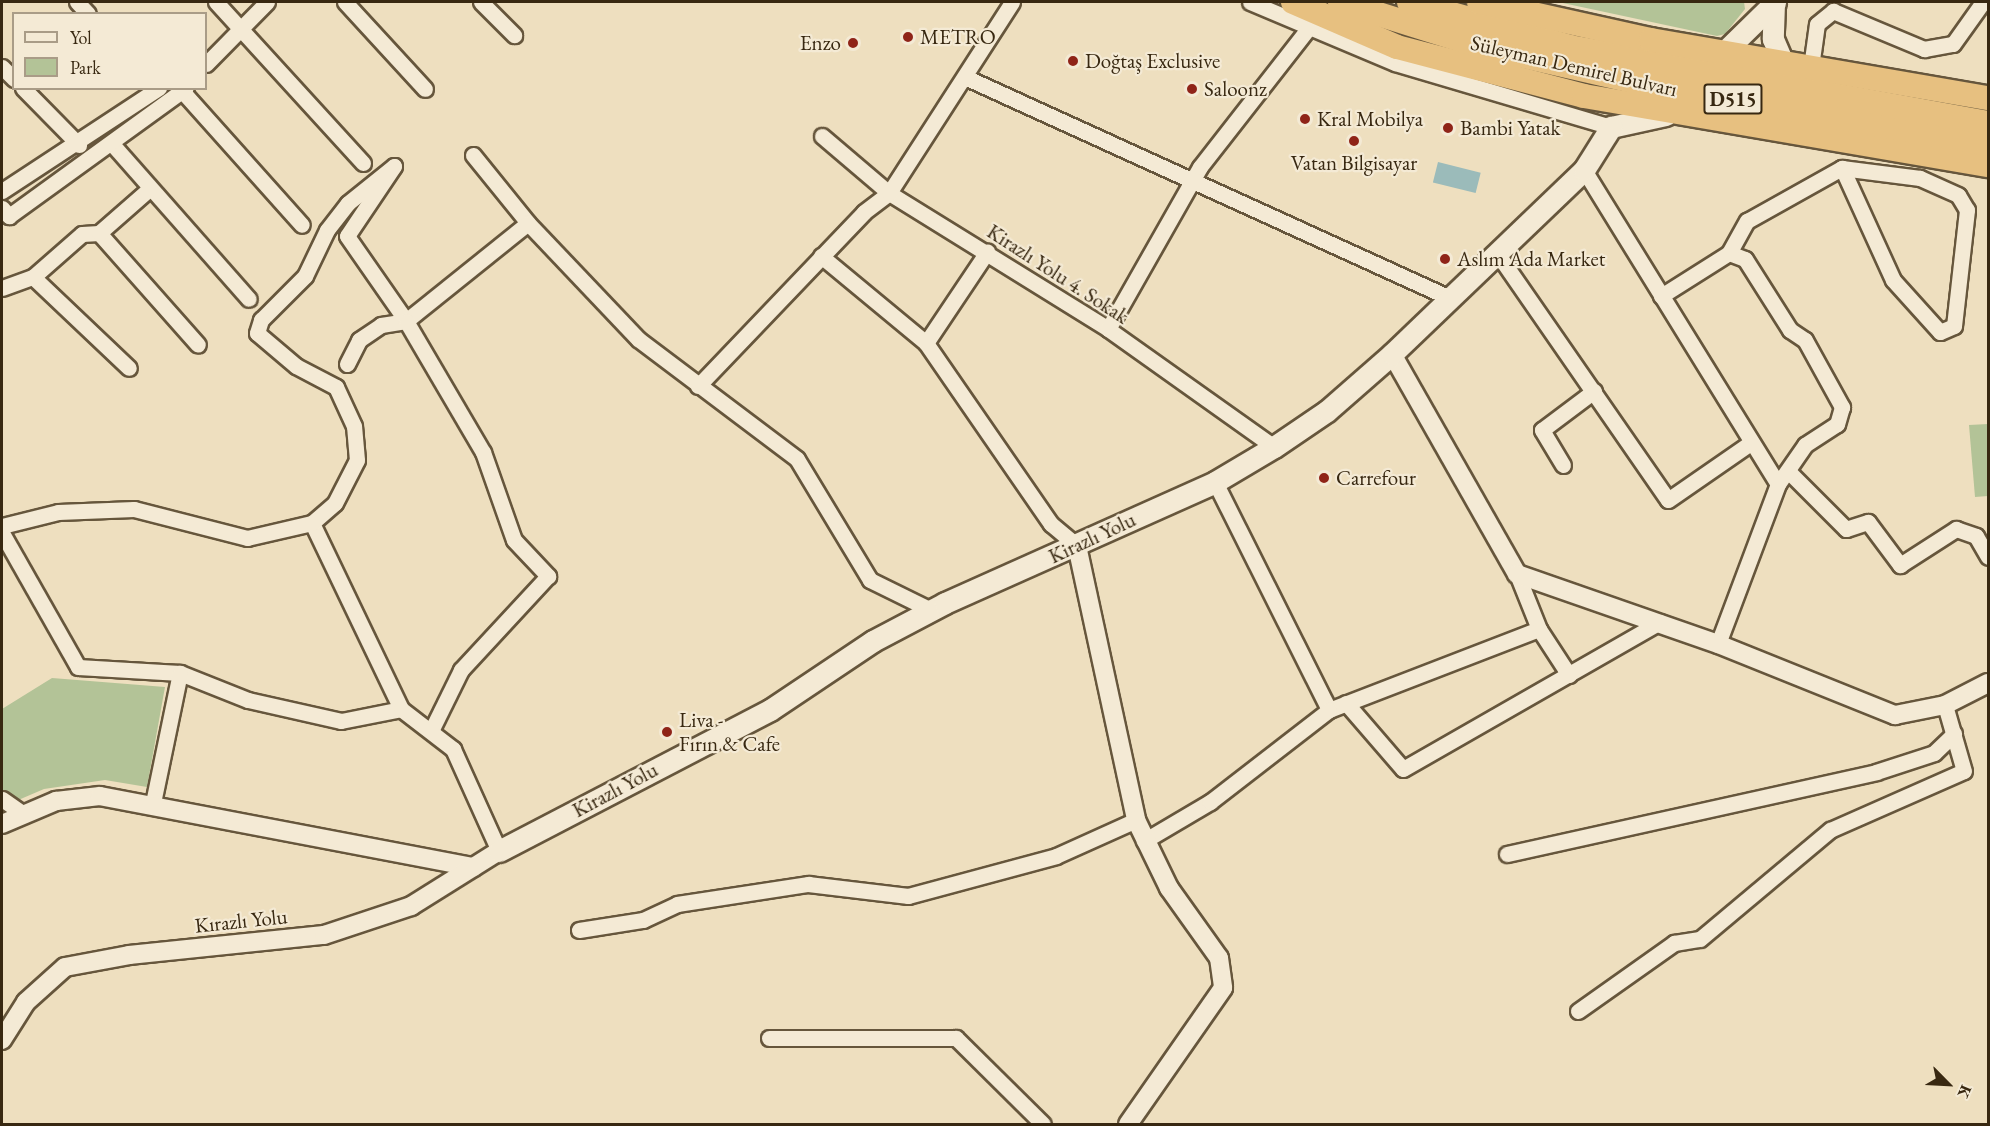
<!DOCTYPE html>
<html>
<head>
<meta charset="utf-8">
<style>
  body { margin:0 }
  #map { position:relative; width:1990px; height:1126px; overflow:hidden; background:#eedfbf; font-family:"EB Garamond",serif }
  div>[style] { position:absolute }
  .green>* { inset:0; background:#b3c397 }
  .water>* { inset:0; background:#9bbbba; transform-origin:0 0 }
  .roads { filter:drop-shadow(2px 0 #66563c) drop-shadow(-2px 0 #66563c) drop-shadow(0 2px #66563c) drop-shadow(0 -2px #66563c) }
  .minor>* { height:15px; margin:-7.5px; padding:0 7.5px; transform-origin:7.5px; border-radius:7.5px; background:#f4ead5 }
  .tertiary>* { height:18px; margin:-9px; padding:0 9px; transform-origin:9px; border-radius:9px; background:#f4ead5 }
  .secondary>* { height:21px; margin:-10.5px; padding:0 10.5px; transform-origin:10.5px; border-radius:10.5px; background:#f4ead5 }
  .trunk>* { height:24px; margin:-12px; padding:0 12px; transform-origin:12px; border-radius:12px; background:#e7c080 }
  .dots>* { width:16px; height:16px; translate:-50% -50%; box-sizing:border-box; border:3px solid #f4ead5; border-radius:50% }
  span { translate:-50% -50%; white-space:nowrap; text-align:center; line-height:1.15; -webkit-text-stroke:4.5px #f4ead5; paint-order:stroke }
  .shield-label span { padding:2px 4px; background:#f4ead5; border:2px solid; border-radius:4px; -webkit-text-stroke-width:0 }
  .shield-label { font-size:20px; color:#382811; font-weight:700 }
  .poi-label { font-size:21px; color:#382811 }
  .left { translate:0 -50%; text-align:left }
  .right { translate:-100% -50%; text-align:right }
  .street-label { font-size:21px; color:#382811 }
  .frame { position:absolute; inset:0; border:3px solid #382811; pointer-events:none }
  .legend { position:absolute; left:12px; top:12px; width:195px; height:78px; box-sizing:border-box; background:#f4ead5; border:2px solid #a99c87; margin:0; padding:8px 10px; list-style:none; font-size:18px; color:#382811 }
  .legend li { display:flex; align-items:center; gap:12px; height:30px }
  .legend b { width:30px; border:2px solid #a99c87 }
  .north { position:absolute; left:1918px; top:1054px; width:60px; height:60px; -webkit-text-stroke:4px #f4ead5; paint-order:stroke; rotate:114deg; font-size:16px; font-weight:700; line-height:24px; text-align:center; color:#382811 }
  .north::after { content:''; display:block; margin:auto; width:21px; height:27px; background:#382811; clip-path:polygon(50% 0,100% 100%,50% 72%,0 100%) }
</style>
</head>
<body>
<div id="map">
  <div class="green">
    <i style="clip-path:polygon(1558px 2px,1744px 2px,1745px 9px,1725px 34px,1717px 36px)"></i>
    <i style="clip-path:polygon(1988px 424px,1988px 496px,1975px 497px,1969px 425px)"></i>
    <i style="clip-path:polygon(52px 678px,165px 687px,147px 787px,105px 780px,44px 789px,2px 807px,2px 709px)"></i>
  </div>
  <div class="water">
    <i style="left:1438px;top:162px;width:44px;height:21px;rotate:14deg"></i>
  </div>
  <div class="roads">
    <div class="minor">
      <i style="left:77px;top:2px;width:16px;rotate:47deg"></i>
      <i style="left:216px;top:2px;width:218px;rotate:47.6deg"></i>
      <i style="left:345px;top:2px;width:118px;rotate:47.4deg"></i>
      <i style="left:481px;top:2px;width:47px;rotate:45deg"></i>
      <i style="left:1250px;top:2px;width:157px;rotate:22.8deg"></i>
      <i style="left:1395px;top:63px;width:225px;rotate:16.5deg"></i>
      <i style="left:206px;top:64px;width:87px;rotate:-45.5deg"></i>
      <i style="left:2px;top:67px;width:17px;rotate:45deg"></i>
      <i style="left:1811px;top:67px;width:43px;rotate:-82.1deg"></i>
      <i style="left:1817px;top:24px;width:21px;rotate:-39deg"></i>
      <i style="left:1833px;top:11px;width:99px;rotate:22.7deg"></i>
      <i style="left:1924px;top:49px;width:29px;rotate:-10deg"></i>
      <i style="left:1953px;top:44px;width:52px;rotate:-54.5deg"></i>
      <i style="left:967px;top:78px;width:531px;rotate:24.49deg"></i>
      <i style="left:23px;top:88px;width:80px;rotate:45.5deg"></i>
      <i style="left:183px;top:92px;width:178px;rotate:48.2deg"></i>
      <i style="left:822px;top:136px;width:88px;rotate:40.4deg"></i>
      <i style="left:889px;top:193px;width:258px;rotate:31.8deg"></i>
      <i style="left:1108px;top:329px;width:204px;rotate:35.4deg"></i>
      <i style="left:113px;top:145px;width:205px;rotate:48.6deg"></i>
      <i style="left:473px;top:155px;width:87px;rotate:51deg"></i>
      <i style="left:528px;top:223px;width:160px;rotate:46.5deg"></i>
      <i style="left:638px;top:339px;width:199px;rotate:37deg"></i>
      <i style="left:797px;top:459px;width:141px;rotate:58.9deg"></i>
      <i style="left:870px;top:580px;width:68px;rotate:26.2deg"></i>
      <i style="left:1584px;top:170px;width:369px;rotate:58.3deg"></i>
      <i style="left:1778px;top:484px;width:171px;rotate:110.6deg"></i>
      <i style="left:2px;top:191px;width:188px;rotate:-33.3deg"></i>
      <i style="left:2px;top:208px;width:11px;rotate:49deg"></i>
      <i style="left:9px;top:216px;width:218px;rotate:-35.9deg"></i>
      <i style="left:99px;top:233px;width:149px;rotate:48.5deg"></i>
      <i style="left:1497px;top:253px;width:300px;rotate:55.3deg"></i>
      <i style="left:1668px;top:500px;width:98px;rotate:-34.7deg"></i>
      <i style="left:1729px;top:253px;width:17px;rotate:21deg"></i>
      <i style="left:1745px;top:259px;width:84px;rotate:57.6deg"></i>
      <i style="left:1790px;top:330px;width:18px;rotate:34deg"></i>
      <i style="left:1805px;top:340px;width:77px;rotate:61.1deg"></i>
      <i style="left:1842px;top:407px;width:18px;rotate:106deg"></i>
      <i style="left:1837px;top:424px;width:38px;rotate:147deg"></i>
      <i style="left:1805px;top:445px;width:47px;rotate:124.7deg"></i>
      <i style="left:821px;top:256px;width:136px;rotate:39.6deg"></i>
      <i style="left:926px;top:343px;width:220px;rotate:55.4deg"></i>
      <i style="left:1051px;top:524px;width:34px;rotate:40deg"></i>
      <i style="left:33px;top:277px;width:65px;rotate:-41.3deg"></i>
      <i style="left:82px;top:234px;width:17px;rotate:-3deg"></i>
      <i style="left:99px;top:233px;width:67px;rotate:-41.3deg"></i>
      <i style="left:33px;top:277px;width:132px;rotate:43.5deg"></i>
      <i style="left:2px;top:288px;width:33px;rotate:-20deg"></i>
      <i style="left:1661px;top:296px;width:80px;rotate:-32.3deg"></i>
      <i style="left:1729px;top:253px;width:37px;rotate:-61deg"></i>
      <i style="left:1747px;top:221px;width:109px;rotate:-29.2deg"></i>
      <i style="left:1842px;top:168px;width:123px;rotate:65.5deg"></i>
      <i style="left:1893px;top:280px;width:70px;rotate:47.9deg"></i>
      <i style="left:1940px;top:332px;width:15px;rotate:-23deg"></i>
      <i style="left:1954px;top:326px;width:117px;rotate:-83.6deg"></i>
      <i style="left:1967px;top:210px;width:17px;rotate:-121deg"></i>
      <i style="left:1958px;top:195px;width:42px;rotate:-155.9deg"></i>
      <i style="left:1920px;top:178px;width:79px;rotate:-172.7deg"></i>
      <i style="left:1108px;top:329px;width:186px;rotate:-60.4deg"></i>
      <i style="left:1200px;top:167px;width:185px;rotate:-52deg"></i>
      <i style="left:926px;top:343px;width:110px;rotate:-56.2deg"></i>
      <i style="left:347px;top:364px;width:27px;rotate:-63deg"></i>
      <i style="left:359px;top:340px;width:27px;rotate:-34deg"></i>
      <i style="left:381px;top:325px;width:25px;rotate:-9deg"></i>
      <i style="left:406px;top:321px;width:156px;rotate:-38.8deg"></i>
      <i style="left:698px;top:386px;width:240px;rotate:-46.3deg"></i>
      <i style="left:864px;top:212px;width:31px;rotate:-37deg"></i>
      <i style="left:889px;top:193px;width:227px;rotate:-57.2deg"></i>
      <i style="left:1563px;top:465px;width:41px;rotate:-121deg"></i>
      <i style="left:1542px;top:430px;width:65px;rotate:-36.9deg"></i>
      <i style="left:1788px;top:471px;width:82px;rotate:45deg"></i>
      <i style="left:1846px;top:529px;width:23px;rotate:-18deg"></i>
      <i style="left:1868px;top:522px;width:54px;rotate:53.3deg"></i>
      <i style="left:1900px;top:565px;width:67px;rotate:-32.7deg"></i>
      <i style="left:1956px;top:529px;width:21px;rotate:19deg"></i>
      <i style="left:1976px;top:536px;width:24px;rotate:60deg"></i>
      <i style="left:1215px;top:482px;width:255px;rotate:63.4deg"></i>
      <i style="left:1329px;top:710px;width:225px;rotate:-21.1deg"></i>
      <i style="left:312px;top:523px;width:206px;rotate:64.4deg"></i>
      <i style="left:2px;top:526px;width:58px;rotate:-14deg"></i>
      <i style="left:58px;top:512px;width:76px;rotate:-2.3deg"></i>
      <i style="left:134px;top:509px;width:117px;rotate:14.4deg"></i>
      <i style="left:247px;top:538px;width:67px;rotate:-13deg"></i>
      <i style="left:312px;top:523px;width:30px;rotate:-41deg"></i>
      <i style="left:335px;top:503px;width:48px;rotate:-62.9deg"></i>
      <i style="left:357px;top:460px;width:34px;rotate:-95deg"></i>
      <i style="left:354px;top:426px;width:43px;rotate:-114.8deg"></i>
      <i style="left:336px;top:387px;width:45px;rotate:-152.3deg"></i>
      <i style="left:296px;top:366px;width:51px;rotate:-139.8deg"></i>
      <i style="left:257px;top:333px;width:14px;rotate:-73deg"></i>
      <i style="left:261px;top:320px;width:62px;rotate:-45deg"></i>
      <i style="left:305px;top:276px;width:51px;rotate:-64.4deg"></i>
      <i style="left:327px;top:230px;width:34px;rotate:-52deg"></i>
      <i style="left:348px;top:203px;width:59px;rotate:-38.8deg"></i>
      <i style="left:394px;top:166px;width:84px;rotate:123.9deg"></i>
      <i style="left:347px;top:236px;width:103px;rotate:55.2deg"></i>
      <i style="left:406px;top:321px;width:152px;rotate:59.6deg"></i>
      <i style="left:483px;top:452px;width:93px;rotate:70.6deg"></i>
      <i style="left:514px;top:540px;width:50px;rotate:46.6deg"></i>
      <i style="left:548px;top:576px;width:128px;rotate:132.8deg"></i>
      <i style="left:461px;top:670px;width:68px;rotate:116.2deg"></i>
      <i style="left:2px;top:533px;width:154px;rotate:60.4deg"></i>
      <i style="left:78px;top:667px;width:102px;rotate:3.4deg"></i>
      <i style="left:180px;top:673px;width:73px;rotate:21.7deg"></i>
      <i style="left:248px;top:700px;width:95px;rotate:12.7deg"></i>
      <i style="left:341px;top:721px;width:61px;rotate:-11.3deg"></i>
      <i style="left:401px;top:709px;width:66px;rotate:37.6deg"></i>
      <i style="left:453px;top:749px;width:112px;rotate:65.7deg"></i>
      <i style="left:1517px;top:574px;width:59px;rotate:68.2deg"></i>
      <i style="left:1539px;top:629px;width:55px;rotate:56.9deg"></i>
      <i style="left:1346px;top:703px;width:87px;rotate:49.2deg"></i>
      <i style="left:1403px;top:769px;width:296px;rotate:-29.8deg"></i>
      <i style="left:2px;top:799px;width:24px;rotate:35deg"></i>
      <i style="left:153px;top:803px;width:133px;rotate:-78.3deg"></i>
      <i style="left:1144px;top:841px;width:77px;rotate:-30.6deg"></i>
      <i style="left:1210px;top:802px;width:150px;rotate:-37.7deg"></i>
      <i style="left:1507px;top:854px;width:378px;rotate:-12.5deg"></i>
      <i style="left:1876px;top:772px;width:61px;rotate:-18.1deg"></i>
      <i style="left:1934px;top:753px;width:28px;rotate:-44deg"></i>
      <i style="left:579px;top:930px;width:65px;rotate:-8.9deg"></i>
      <i style="left:643px;top:920px;width:38px;rotate:-25deg"></i>
      <i style="left:677px;top:904px;width:133px;rotate:-8.7deg"></i>
      <i style="left:808px;top:884px;width:101px;rotate:6.8deg"></i>
      <i style="left:908px;top:896px;width:153px;rotate:-15.1deg"></i>
      <i style="left:1056px;top:856px;width:88px;rotate:-24.2deg"></i>
      <i style="left:1578px;top:1011px;width:118px;rotate:-35.3deg"></i>
      <i style="left:1674px;top:943px;width:26px;rotate:-9deg"></i>
      <i style="left:1700px;top:939px;width:170px;rotate:-40deg"></i>
      <i style="left:1830px;top:830px;width:146px;rotate:-23.8deg"></i>
      <i style="left:1964px;top:771px;width:69px;rotate:-106.1deg"></i>
      <i style="left:769px;top:1038px;width:187px"></i>
      <i style="left:956px;top:1038px;width:122px;rotate:44.7deg"></i>
    </div>
    <div class="tertiary">
      <i style="left:1392px;top:354px;width:253px;rotate:60.4deg"></i>
      <i style="left:1517px;top:574px;width:213px;rotate:19.2deg"></i>
      <i style="left:1718px;top:644px;width:191px;rotate:21.9deg"></i>
      <i style="left:1895px;top:715px;width:51px;rotate:-11.3deg"></i>
      <i style="left:1945px;top:705px;width:48px;rotate:-27.1deg"></i>
      <i style="left:1077px;top:546px;width:280px;rotate:77.8deg"></i>
      <i style="left:1136px;top:820px;width:76px;rotate:64.1deg"></i>
      <i style="left:1169px;top:888px;width:86px;rotate:54.5deg"></i>
      <i style="left:1219px;top:958px;width:30px;rotate:82deg"></i>
      <i style="left:1223px;top:988px;width:166px;rotate:124.9deg"></i>
      <i style="left:2px;top:824px;width:59px;rotate:-23.1deg"></i>
      <i style="left:56px;top:801px;width:44px;rotate:-6.5deg"></i>
      <i style="left:100px;top:796px;width:380px;rotate:10.8deg"></i>
      <i style="left:2px;top:1040px;width:45px;rotate:-57.7deg"></i>
      <i style="left:26px;top:1002px;width:52px;rotate:-41.9deg"></i>
      <i style="left:65px;top:967px;width:65px;rotate:-10.6deg"></i>
      <i style="left:129px;top:955px;width:196px;rotate:-5.9deg"></i>
      <i style="left:324px;top:935px;width:92px;rotate:-18.4deg"></i>
      <i style="left:411px;top:906px;width:104px;rotate:-32deg"></i>
    </div>
    <div class="secondary">
      <i style="left:1774px;top:3px;width:36px;rotate:92deg"></i>
      <i style="left:1773px;top:39px;width:26px;rotate:67deg"></i>
      <i style="left:1723px;top:53px;width:73px;rotate:-44.4deg"></i>
      <i style="left:1611px;top:127px;width:56px;rotate:-12.3deg"></i>
      <i style="left:499px;top:851px;width:305px;rotate:-27.5deg"></i>
      <i style="left:770px;top:710px;width:124px;rotate:-33.8deg"></i>
      <i style="left:873px;top:641px;width:81px;rotate:-27.8deg"></i>
      <i style="left:945px;top:603px;width:296px;rotate:-24.1deg"></i>
      <i style="left:1215px;top:482px;width:69px;rotate:-30.7deg"></i>
      <i style="left:1274px;top:447px;width:64px;rotate:-34.2deg"></i>
      <i style="left:1327px;top:411px;width:86px;rotate:-41.2deg"></i>
      <i style="left:1392px;top:354px;width:266px;rotate:-43.8deg"></i>
      <i style="left:1584px;top:170px;width:51px;rotate:-57.9deg"></i>
    </div>
    <div class="trunk">
      <i style="left:1293px;top:2px;width:113px;rotate:23.4deg"></i>
      <i style="left:1397px;top:47px;width:193px;rotate:14.7deg"></i>
      <i style="left:1584px;top:96px;width:410px;rotate:9.7deg"></i>
      <i style="left:1340px;top:2px;width:147px;rotate:17.4deg"></i>
      <i style="left:1480px;top:46px;width:161px;rotate:12.9deg"></i>
      <i style="left:1637px;top:82px;width:356px;rotate:10deg"></i>
      <i style="left:1409px;top:2px;width:167px;rotate:15.6deg"></i>
      <i style="left:1570px;top:47px;width:425px;rotate:10.3deg"></i>
      <i style="left:1479px;top:2px;width:176px;rotate:12.5deg"></i>
      <i style="left:1651px;top:40px;width:342px;rotate:9.8deg"></i>
    </div>
  </div>
  <div class="dots">
    <i style="left:908px;top:37px;background:#8f2418"></i>
    <i style="left:853px;top:43px;background:#8f2418"></i>
    <i style="left:1073px;top:61px;background:#8f2418"></i>
    <i style="left:1192px;top:89px;background:#8f2418"></i>
    <i style="left:1305px;top:119px;background:#8f2418"></i>
    <i style="left:1448px;top:128px;background:#8f2418"></i>
    <i style="left:1354px;top:141px;background:#8f2418"></i>
    <i style="left:1445px;top:259px;background:#8f2418"></i>
    <i style="left:1324px;top:478px;background:#8f2418"></i>
    <i style="left:667px;top:732px;background:#8f2418"></i>
  </div>
  <div class="shield-label">
    <span style="left:1733px;top:99px">D515</span>
  </div>
  <div class="poi-label">
    <span class="left" style="left:920px;top:37px">METRO</span>
    <span class="right" style="left:841px;top:43px">Enzo</span>
    <span class="left" style="left:1085px;top:61px">Doğtaş Exclusive</span>
    <span class="left" style="left:1204px;top:89px">Saloonz</span>
    <span class="left" style="left:1317px;top:119px">Kral Mobilya</span>
    <span class="left" style="left:1460px;top:128px">Bambi Yatak</span>
    <span style="left:1354px;top:163px">Vatan Bilgisayar</span>
    <span class="left" style="left:1457px;top:259px">Aslım Ada Market</span>
    <span class="left" style="left:1336px;top:478px">Carrefour</span>
    <span class="left" style="left:679px;top:732px">Liva -<br>Fırın &amp; Cafe</span>
  </div>
  <div class="street-label">
    <span style="left:1574px;top:66px;rotate:13deg">Süleyman Demirel Bulvarı</span>
    <span style="left:1058px;top:274px;rotate:33deg">Kirazlı Yolu 4. Sokak</span>
    <span style="left:1092px;top:538px;rotate:-25deg">Kirazlı Yolu</span>
    <span style="left:615px;top:790px;rotate:-28deg">Kirazlı Yolu</span>
    <span style="left:241px;top:921px;rotate:-6deg">Kırazlı Yolu</span>
  </div>
  <div class="frame"></div>
  <ul class="legend">
  <li><b style="height:8px;background:#f4ead5"></b>Yol</li>
  <li><b style="height:16px;background:#b3c397"></b>Park</li>
  </ul>
  <div class="north">K</div>
</div>
</body>
</html>
